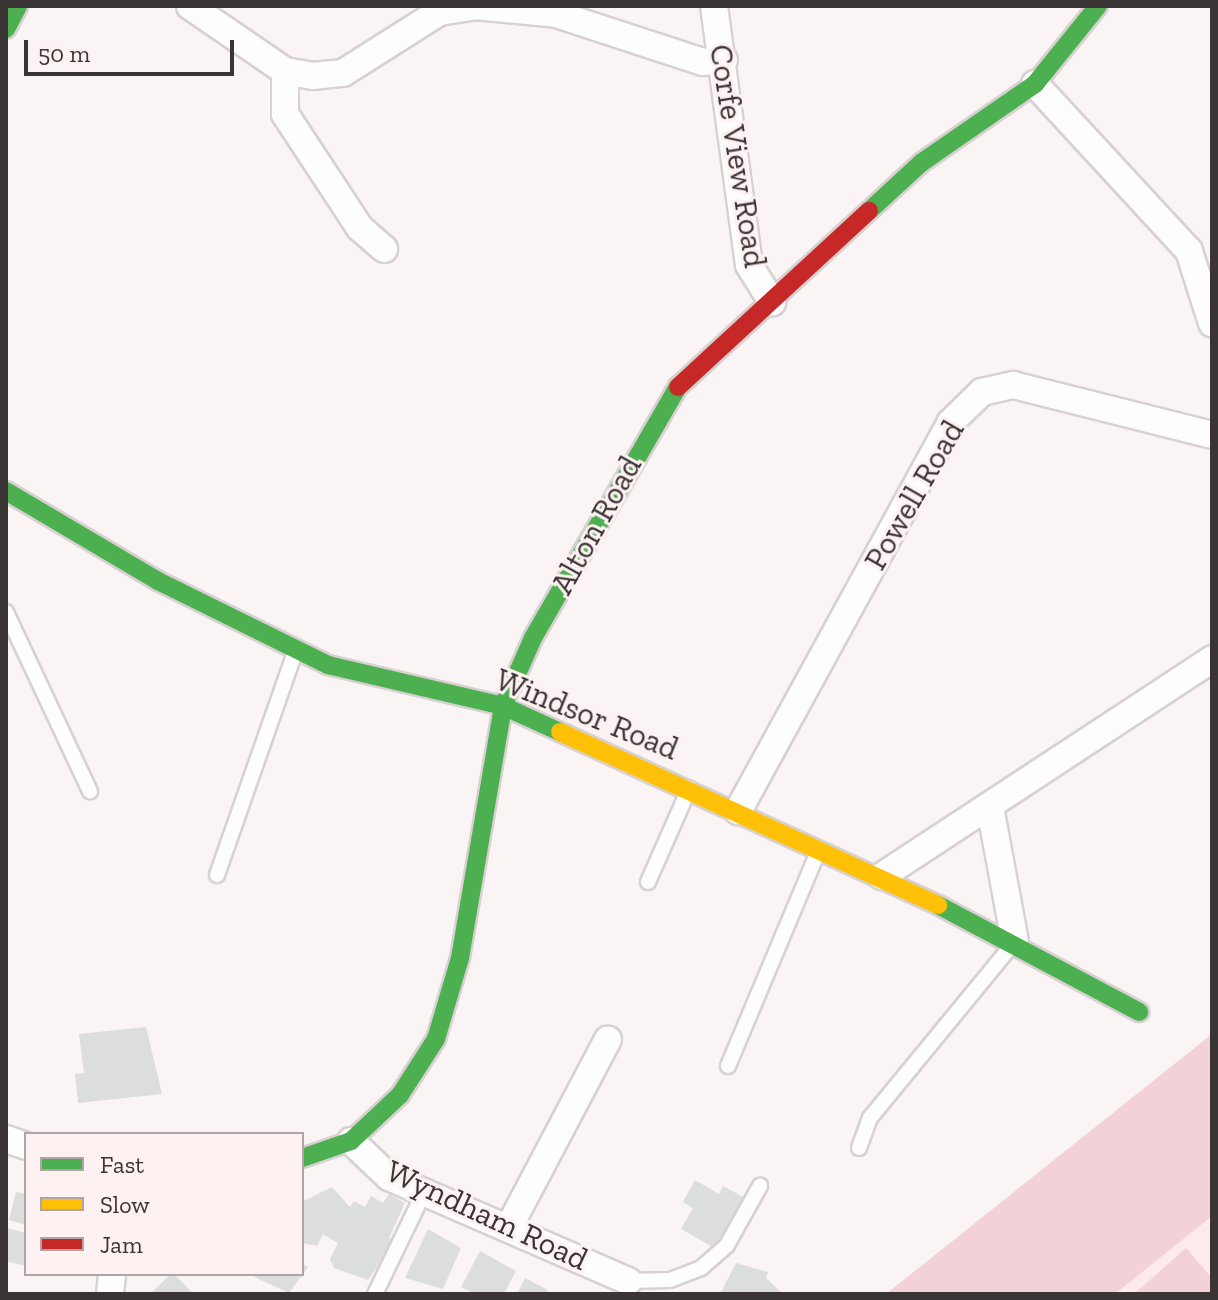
<!DOCTYPE html>
<html>
<head>
<meta charset="utf-8">
<style>
  body { margin:0 }
  #map { position:relative; width:1218px; height:1300px; overflow:hidden; background:#faf4f4; font-family:"Zilla Slab",serif }
  div>[style] { position:absolute }
  .built>* { inset:0; background:#fceaec }
  .green>* { inset:0; background:#f3d2d7 }
  .building>* { inset:0; background:#dcdddd }
  .roads { filter:drop-shadow(2px 0 #d7d1d1) drop-shadow(-2px 0 #d7d1d1) drop-shadow(0 2px #d7d1d1) drop-shadow(0 -2px #d7d1d1) }
  .lane>* { height:14px; margin:-7px; padding:0 7px; transform-origin:7px; border-radius:7px; background:#fefdfd }
  .street>* { height:26px; margin:-13px; padding:0 13px; transform-origin:13px; border-radius:13px; background:#fefdfd }
  .fast>* { height:18px; margin:-9px; padding:0 9px; transform-origin:9px; border-radius:9px; background:#4caf50 }
  .slow>* { height:18px; margin:-9px; padding:0 9px; transform-origin:9px; border-radius:9px; background:#ffc107 }
  .jam>* { height:18px; margin:-9px; padding:0 9px; transform-origin:9px; border-radius:9px; background:#c62828 }
  span { translate:-50% -50%; white-space:nowrap; text-align:center; line-height:1.15; -webkit-text-stroke:6px #fdf1f2; paint-order:stroke }
  .street-label { font-size:32px; color:#3b3435 }
  .frame { position:absolute; inset:0; border:8px solid #3b3435; pointer-events:none }
  .legend { position:absolute; left:24px; top:1132px; width:280px; height:144px; box-sizing:border-box; background:#fdf1f2; border:2px solid #afa5a6; margin:0; padding:10px 14px; list-style:none; font-size:24px; color:#3b3435 }
  .legend li { display:flex; align-items:center; gap:16px; height:40px }
  .legend b { width:40px; border:2px solid #afa5a6 }
  .scale { position:absolute; left:24px; top:40px; width:210px; height:36px; box-sizing:border-box; border:4px solid #3b3435; border-top:0; padding-left:10px; font-size:24px; line-height:28px; white-space:nowrap; color:#3b3435; -webkit-text-stroke:6px #fdf1f2; paint-order:stroke }
</style>
</head>
<body>
<div id="map">
  <div class="built">
    <i style="clip-path:polygon(1212px 1216px,1212px 1294px,1115px 1294px)"></i>
  </div>
  <div class="green">
    <i style="clip-path:polygon(1212px 1034px,1212px 1216px,1115px 1294px,886px 1294px)"></i>
    <i style="clip-path:polygon(1186px 1248px,1212px 1278px,1212px 1294px,1134px 1294px)"></i>
  </div>
  <div class="building">
    <i style="clip-path:polygon(146px 1027px,162px 1094px,78px 1103px,75px 1074px,84px 1073px,79px 1034px)"></i>
    <i style="clip-path:polygon(695px 1180px,719px 1194px,723px 1186px,745px 1198px,716px 1249px,681px 1229px,693px 1208px,683px 1202px)"></i>
    <i style="clip-path:polygon(332px 1187px,350px 1207px,354px 1201px,365px 1207px,371px 1196px,383px 1203px,389px 1194px,405px 1203px,389px 1238px,394px 1241px,368px 1280px,334px 1268px,330px 1259px,338px 1243px,323px 1234px,317px 1246px,302px 1243px,302px 1202px)"></i>
    <i style="clip-path:polygon(16px 1192px,26px 1194px,26px 1225px,9px 1220px)"></i>
    <i style="clip-path:polygon(6px 1228px,26px 1233px,26px 1266px,6px 1261px)"></i>
    <i style="clip-path:polygon(428px 1229px,461px 1248px,443px 1289px,405px 1278px)"></i>
    <i style="clip-path:polygon(480px 1251px,516px 1271px,504px 1294px,475px 1294px,461px 1287px)"></i>
    <i style="clip-path:polygon(736px 1263px,768px 1272px,766px 1278px,783px 1294px,720px 1294px)"></i>
    <i style="clip-path:polygon(302px 1264px,308px 1267px,289px 1293px,248px 1274px,302px 1274px)"></i>
    <i style="clip-path:polygon(171px 1274px,174px 1274px,194px 1294px,150px 1294px)"></i>
    <i style="clip-path:polygon(525px 1278px,548px 1290px,546px 1294px,517px 1294px)"></i>
  </div>
  <div class="roads">
    <div class="lane">
      <i style="left:6px;top:612px;width:198px;rotate:64.9deg"></i>
      <i style="left:217px;top:875px;width:238px;rotate:-70.7deg"></i>
      <i style="left:648px;top:882px;width:102px;rotate:-66.2deg"></i>
      <i style="left:728px;top:1066px;width:235px;rotate:-67.2deg"></i>
      <i style="left:859px;top:1148px;width:32px;rotate:-70deg"></i>
      <i style="left:870px;top:1118px;width:224px;rotate:-50.6deg"></i>
      <i style="left:628px;top:1281px;width:42px;rotate:-1.4deg"></i>
      <i style="left:670px;top:1280px;width:33px;rotate:-21deg"></i>
      <i style="left:701px;top:1268px;width:35px;rotate:-41deg"></i>
      <i style="left:727px;top:1245px;width:68px;rotate:-60.8deg"></i>
      <i style="left:375px;top:1294px;width:113px;rotate:-64.3deg"></i>
    </div>
    <div class="street">
      <i style="left:190px;top:6px;width:115px;rotate:34.4deg"></i>
      <i style="left:285px;top:71px;width:28px;rotate:10deg"></i>
      <i style="left:313px;top:76px;width:30px;rotate:-6deg"></i>
      <i style="left:343px;top:73px;width:114px;rotate:-32.4deg"></i>
      <i style="left:439px;top:12px;width:36px;rotate:-9deg"></i>
      <i style="left:475px;top:6px;width:81px;rotate:5.6deg"></i>
      <i style="left:556px;top:14px;width:155px;rotate:18.1deg"></i>
      <i style="left:703px;top:62px;width:21px;rotate:-5deg"></i>
      <i style="left:714px;top:6px;width:261px;rotate:82.3deg"></i>
      <i style="left:749px;top:265px;width:44px;rotate:58.1deg"></i>
      <i style="left:285px;top:71px;width:43px;rotate:90deg"></i>
      <i style="left:285px;top:114px;width:136px;rotate:56.7deg"></i>
      <i style="left:360px;top:228px;width:32px;rotate:41deg"></i>
      <i style="left:1035px;top:84px;width:227px;rotate:47.3deg"></i>
      <i style="left:1189px;top:251px;width:76px;rotate:72.3deg"></i>
      <i style="left:990px;top:807px;width:137px;rotate:79.5deg"></i>
      <i style="left:738px;top:811px;width:442px;rotate:-61.3deg"></i>
      <i style="left:950px;top:423px;width:45px;rotate:-44.1deg"></i>
      <i style="left:982px;top:392px;width:32px;rotate:-13deg"></i>
      <i style="left:1013px;top:385px;width:205px;rotate:14.1deg"></i>
      <i style="left:882px;top:876px;width:395px;rotate:-33.3deg"></i>
      <i style="left:6px;top:1139px;width:21px;rotate:19deg"></i>
      <i style="left:351px;top:1141px;width:52px;rotate:43.5deg"></i>
      <i style="left:389px;top:1177px;width:261px;rotate:23.5deg"></i>
      <i style="left:509px;top:1227px;width:212px;rotate:-62.2deg"></i>
      <i style="left:110px;top:1294px;width:20px;rotate:-84deg"></i>
    </div>
    <div class="fast">
      <i style="left:6px;top:29px;width:26px;rotate:-62deg"></i>
      <i style="left:869px;top:211px;width:71px;rotate:-42.7deg"></i>
      <i style="left:921px;top:163px;width:139px;rotate:-34.7deg"></i>
      <i style="left:1035px;top:84px;width:100px;rotate:-51.1deg"></i>
      <i style="left:6px;top:491px;width:177px;rotate:30.6deg"></i>
      <i style="left:158px;top:581px;width:190px;rotate:26.3deg"></i>
      <i style="left:328px;top:665px;width:180px;rotate:13.2deg"></i>
      <i style="left:503px;top:706px;width:63px;rotate:24.5deg"></i>
      <i style="left:938px;top:905px;width:228px;rotate:28deg"></i>
      <i style="left:302px;top:1158px;width:52px;rotate:-19.1deg"></i>
      <i style="left:351px;top:1141px;width:67px;rotate:-43.2deg"></i>
      <i style="left:400px;top:1095px;width:67px;rotate:-57.3deg"></i>
      <i style="left:436px;top:1039px;width:84px;rotate:-73.5deg"></i>
      <i style="left:460px;top:958px;width:256px;rotate:-80.3deg"></i>
      <i style="left:503px;top:706px;width:74px;rotate:-66.2deg"></i>
      <i style="left:533px;top:638px;width:290px;rotate:-60deg"></i>
    </div>
    <div class="slow">
      <i style="left:560px;top:732px;width:416px;rotate:24.6deg"></i>
    </div>
    <div class="jam">
      <i style="left:678px;top:387px;width:260px;rotate:-42.7deg"></i>
    </div>
  </div>
  <div class="street-label">
    <span style="left:738px;top:156px;rotate:81deg">Corfe View Road</span>
    <span style="left:914px;top:495px;rotate:-60deg">Powell Road</span>
    <span style="left:596px;top:525px;rotate:-61deg">Alton Road</span>
    <span style="left:587px;top:714px;rotate:22deg">Windsor Road</span>
    <span style="left:487px;top:1215px;rotate:25deg">Wyndham Road</span>
  </div>
  <div class="frame"></div>
  <ul class="legend">
  <li><b style="height:10px;background:#4caf50"></b>Fast</li>
  <li><b style="height:10px;background:#ffc107"></b>Slow</li>
  <li><b style="height:10px;background:#c62828"></b>Jam</li>
  </ul>
  <div class="scale">50 m</div>
</div>
</body>
</html>
